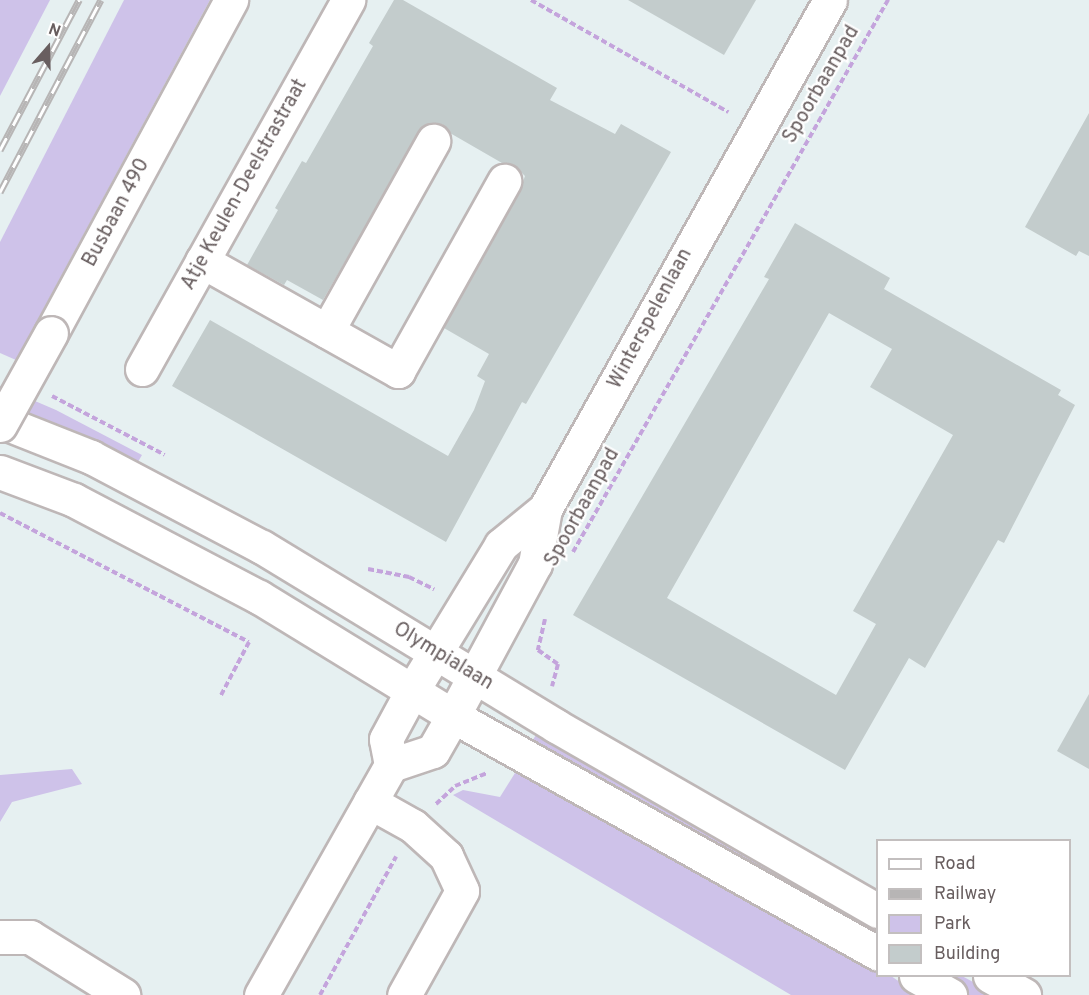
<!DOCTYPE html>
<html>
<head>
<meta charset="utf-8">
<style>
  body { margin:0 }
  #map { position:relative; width:1089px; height:995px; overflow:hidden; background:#e6f0f1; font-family:Overpass,sans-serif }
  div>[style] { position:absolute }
  .green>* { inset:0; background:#cec2e9; transform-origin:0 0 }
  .building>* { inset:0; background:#c3cccc }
  .path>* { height:4px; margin-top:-2px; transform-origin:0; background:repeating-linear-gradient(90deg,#c4a4dc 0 6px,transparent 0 9px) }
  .roads { filter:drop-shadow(2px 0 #beb7b7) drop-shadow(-2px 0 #beb7b7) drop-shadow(0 2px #beb7b7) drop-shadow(0 -2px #beb7b7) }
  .minor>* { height:33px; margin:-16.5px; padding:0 16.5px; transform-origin:16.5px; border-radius:16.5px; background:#fff }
  .rail>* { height:7px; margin-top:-3.5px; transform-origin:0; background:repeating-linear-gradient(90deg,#fff 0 14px,#b7b5b5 0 28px); box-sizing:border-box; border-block:2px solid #b7b5b5 }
  .bridges { filter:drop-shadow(2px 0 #beb7b7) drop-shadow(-2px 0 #beb7b7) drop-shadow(0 2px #beb7b7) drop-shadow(0 -2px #beb7b7) }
  .minor-bridge>* { height:33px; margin:-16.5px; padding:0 16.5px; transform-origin:16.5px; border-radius:16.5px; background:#fff }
  span { translate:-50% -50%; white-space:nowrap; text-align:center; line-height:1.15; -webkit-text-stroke:4.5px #fff; paint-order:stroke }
  .street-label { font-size:20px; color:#685e5f }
  .legend { position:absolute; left:876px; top:839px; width:195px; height:138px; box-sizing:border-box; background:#fff; border:2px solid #c3bfbf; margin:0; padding:8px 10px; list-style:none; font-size:18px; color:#685e5f }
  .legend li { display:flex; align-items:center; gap:12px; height:30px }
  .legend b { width:30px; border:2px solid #c3bfbf }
  .north { position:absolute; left:18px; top:18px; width:60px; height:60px; -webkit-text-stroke:4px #fff; paint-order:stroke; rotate:20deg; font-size:16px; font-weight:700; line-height:24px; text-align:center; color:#685e5f }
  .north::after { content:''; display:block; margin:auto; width:21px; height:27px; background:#685e5f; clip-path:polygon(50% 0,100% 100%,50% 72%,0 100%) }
</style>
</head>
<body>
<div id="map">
  <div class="green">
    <i style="clip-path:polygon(0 0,50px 0,0 96px)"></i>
    <i style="clip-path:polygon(124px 0,210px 0,16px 360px,0 353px,0 242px)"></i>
    <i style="clip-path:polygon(0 386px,56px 410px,142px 455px,135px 467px,59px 433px,61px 426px,0 402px)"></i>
    <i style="left:537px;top:733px;width:391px;height:14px;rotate:30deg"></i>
    <i style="clip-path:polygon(520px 765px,877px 966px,878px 976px,891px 976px,919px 995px,791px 995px,453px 795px,463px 790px,500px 797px)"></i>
    <i style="clip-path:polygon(72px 769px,82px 784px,12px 802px,0 822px,0 775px)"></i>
    <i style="clip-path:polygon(935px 976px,962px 976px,997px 995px,969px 995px)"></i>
  </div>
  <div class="building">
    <i style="clip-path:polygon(394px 0,403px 0,557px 88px,550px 100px,615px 134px,621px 124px,671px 152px,526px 404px,522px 402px,446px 542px,172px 386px,210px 320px,448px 456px,474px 410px,485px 381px,477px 376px,489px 354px,444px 328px,520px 190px,525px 176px,514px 165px,502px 163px,450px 133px,442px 124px,424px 125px,323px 300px,287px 280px,284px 285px,247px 265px,278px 210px,275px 208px,302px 161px,306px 163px,373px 46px,369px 43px)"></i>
    <i style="clip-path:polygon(628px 0,756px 0,724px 55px)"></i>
    <i style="clip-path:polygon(1089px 113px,1089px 256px,1079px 251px,1076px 256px,1025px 227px)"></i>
    <i style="clip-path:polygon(evenodd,795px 223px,890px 278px,884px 289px,1061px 390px,1058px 395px,1075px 405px,1004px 543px,998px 540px,925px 668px,909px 658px,845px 770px,573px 615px,769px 279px,764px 277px,795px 223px,829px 313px,892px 349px,870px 387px,953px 435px,853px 611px,876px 624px,836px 695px,667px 598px,829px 313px)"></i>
    <i style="clip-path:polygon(1089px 694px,1089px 769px,1057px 751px)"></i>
  </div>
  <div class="path">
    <i style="left:531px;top:0;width:227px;rotate:29.6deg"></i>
    <i style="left:52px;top:396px;width:127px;rotate:27.6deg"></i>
    <i style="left:0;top:513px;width:280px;rotate:27.4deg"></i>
    <i style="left:249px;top:642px;width:60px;rotate:117.8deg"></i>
    <i style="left:573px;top:552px;width:636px;rotate:-60.29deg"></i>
    <i style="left:368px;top:569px;width:42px;rotate:11deg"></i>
    <i style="left:409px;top:577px;width:28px;rotate:26deg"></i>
    <i style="left:545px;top:619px;width:32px;rotate:103deg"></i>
    <i style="left:538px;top:650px;width:24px;rotate:35deg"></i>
    <i style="left:558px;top:664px;width:23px;rotate:105deg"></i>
    <i style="left:436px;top:804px;width:26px;rotate:-43deg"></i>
    <i style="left:455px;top:786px;width:35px;rotate:-22deg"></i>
    <i style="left:320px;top:995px;width:158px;rotate:-61.2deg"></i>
  </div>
  <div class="roads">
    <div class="minor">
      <i style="left:202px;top:261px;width:225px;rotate:29.3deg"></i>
      <i style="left:398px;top:371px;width:218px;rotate:-60.8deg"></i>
      <i style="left:327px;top:331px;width:218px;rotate:-60.8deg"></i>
      <i style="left:51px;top:333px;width:379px;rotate:-61.6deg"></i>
      <i style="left:142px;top:369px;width:423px;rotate:-60.8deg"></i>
      <i style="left:0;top:421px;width:98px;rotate:21.6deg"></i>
      <i style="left:91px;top:457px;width:193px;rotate:27.8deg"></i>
      <i style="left:262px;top:547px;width:344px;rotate:31.3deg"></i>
      <i style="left:556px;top:726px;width:371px;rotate:29.9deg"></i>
      <i style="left:0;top:472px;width:79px;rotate:20.7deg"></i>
      <i style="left:74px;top:500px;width:209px;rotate:27.7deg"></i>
      <i style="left:259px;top:597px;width:228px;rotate:31.5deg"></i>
      <i style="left:453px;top:716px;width:487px;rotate:29.2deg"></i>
      <i style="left:391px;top:765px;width:44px;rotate:-18.4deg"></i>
      <i style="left:433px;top:751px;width:40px;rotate:-60.3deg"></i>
      <i style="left:453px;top:716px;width:173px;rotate:-61.7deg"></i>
      <i style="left:535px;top:564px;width:56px;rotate:-79.7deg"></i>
      <i style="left:545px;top:509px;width:583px;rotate:-60.75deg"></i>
      <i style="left:370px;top:802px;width:49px;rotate:29.2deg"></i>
      <i style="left:413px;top:826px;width:45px;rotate:42.3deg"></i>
      <i style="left:446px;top:856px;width:38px;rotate:65deg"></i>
      <i style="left:462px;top:891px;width:119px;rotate:119.1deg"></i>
      <i style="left:0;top:937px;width:30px"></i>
      <i style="left:30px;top:937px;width:110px;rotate:31.9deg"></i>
      <i style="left:916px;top:976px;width:39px;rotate:29deg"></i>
      <i style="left:990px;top:976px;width:39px;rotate:29deg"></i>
      <i style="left:261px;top:995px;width:264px;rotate:-60.5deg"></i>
      <i style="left:391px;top:765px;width:26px;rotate:-101deg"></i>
      <i style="left:386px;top:739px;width:55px;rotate:-61.6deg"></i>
      <i style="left:412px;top:691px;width:171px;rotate:-58.6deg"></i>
      <i style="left:501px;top:545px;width:57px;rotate:-39.3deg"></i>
    </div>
  </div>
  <div class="rail">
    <i style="left:0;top:150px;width:170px;rotate:-62.2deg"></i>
    <i style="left:0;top:192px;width:217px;rotate:-62.3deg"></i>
  </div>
  <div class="bridges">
    <div class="minor-bridge">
      <i style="left:0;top:425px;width:105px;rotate:-61deg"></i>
    </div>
  </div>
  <div class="street-label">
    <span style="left:822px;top:85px;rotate:-60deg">Spoorbaanpad</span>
    <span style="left:245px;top:185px;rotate:-61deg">Atje Keulen-Deelstrastraat</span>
    <span style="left:117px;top:213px;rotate:-62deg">Busbaan 490</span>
    <span style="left:651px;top:319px;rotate:-62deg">Winterspelenlaan</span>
    <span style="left:583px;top:508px;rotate:-61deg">Spoorbaanpad</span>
    <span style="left:443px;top:657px;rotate:31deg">Olympialaan</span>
  </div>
  <ul class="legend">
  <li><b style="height:8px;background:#fff"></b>Road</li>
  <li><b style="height:8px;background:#b7b5b5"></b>Railway</li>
  <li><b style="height:16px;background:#cec2e9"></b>Park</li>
  <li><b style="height:16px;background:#c3cccc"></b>Building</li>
  </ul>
  <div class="north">N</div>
</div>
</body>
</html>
